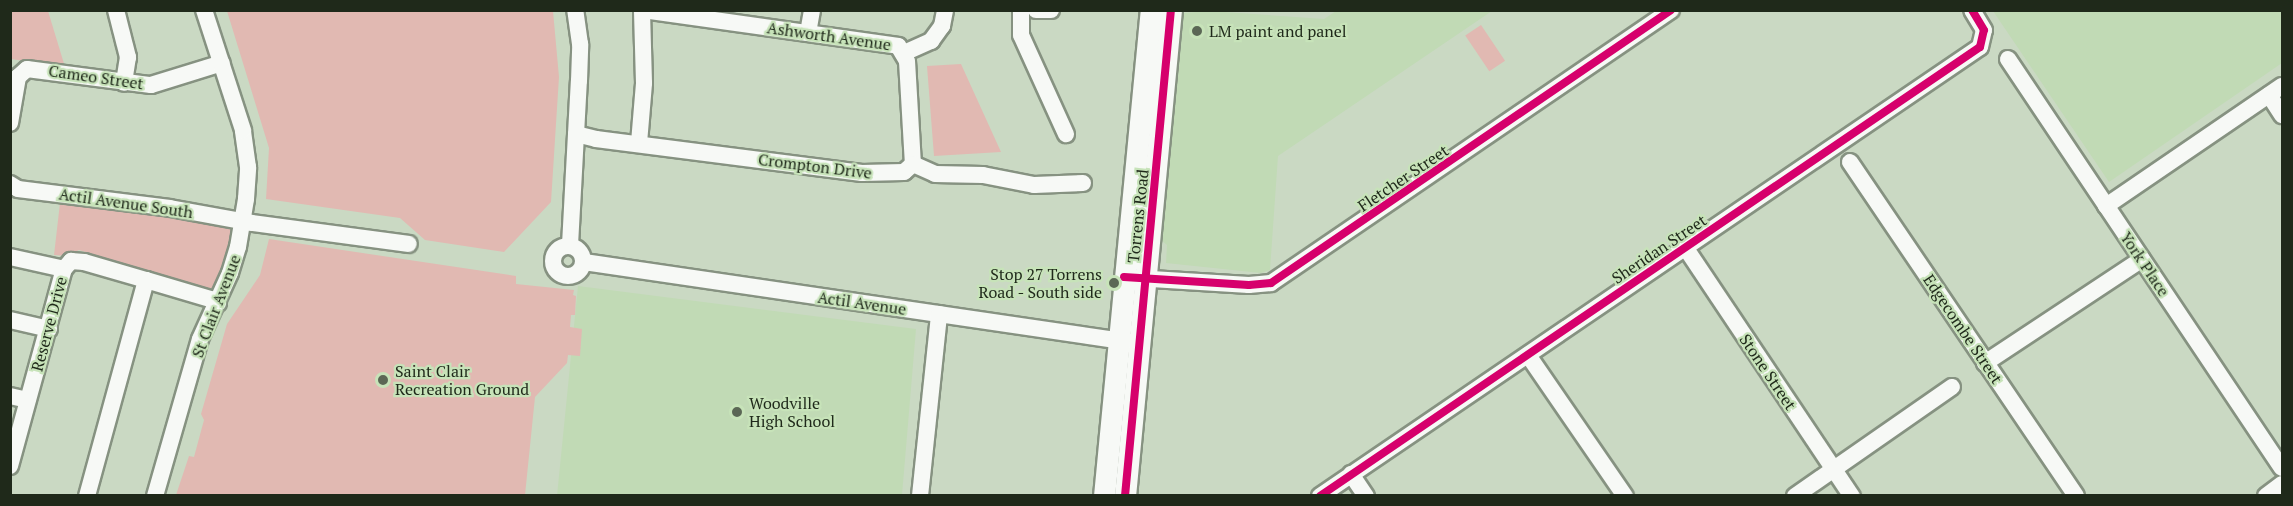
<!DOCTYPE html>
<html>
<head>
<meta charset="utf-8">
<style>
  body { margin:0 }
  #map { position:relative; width:2293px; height:506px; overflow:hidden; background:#cad9c3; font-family:"PT Serif",serif }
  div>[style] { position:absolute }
  .built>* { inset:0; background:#c1dab5 }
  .green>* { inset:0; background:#e1b9b2; transform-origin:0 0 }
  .roads { filter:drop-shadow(2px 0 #869281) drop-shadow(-2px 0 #869281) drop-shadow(0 2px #869281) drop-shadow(0 -2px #869281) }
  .minor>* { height:16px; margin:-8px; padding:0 8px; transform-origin:8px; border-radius:8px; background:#f7f9f6 }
  .minor>.ring { margin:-8px; padding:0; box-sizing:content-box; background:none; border:16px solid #f7f9f6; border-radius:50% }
  .major>* { height:21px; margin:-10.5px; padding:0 10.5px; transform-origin:10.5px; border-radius:10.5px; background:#f7f9f6 }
  .cycleway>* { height:8px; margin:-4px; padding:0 4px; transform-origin:4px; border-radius:4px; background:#d6006c }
  .dots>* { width:16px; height:16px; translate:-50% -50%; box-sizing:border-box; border:3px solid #c7e3b9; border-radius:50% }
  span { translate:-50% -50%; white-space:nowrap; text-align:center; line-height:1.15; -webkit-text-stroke:4.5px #c7e3b9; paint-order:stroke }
  .poi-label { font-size:16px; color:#1f291a }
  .left { translate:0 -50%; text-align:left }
  .right { translate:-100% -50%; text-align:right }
  .street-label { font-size:16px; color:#1f291a }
  .frame { position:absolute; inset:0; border:12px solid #1f291a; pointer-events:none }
</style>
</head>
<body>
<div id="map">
  <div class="built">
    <i style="clip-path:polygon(1336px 11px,1492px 11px,1278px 156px,1270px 270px,1261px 273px,1166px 263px,1167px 245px,1161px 240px,1182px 13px,1210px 11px,1324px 19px)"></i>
    <i style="clip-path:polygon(1993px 11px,2282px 11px,2282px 63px,2109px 182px)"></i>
    <i style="clip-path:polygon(578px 286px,916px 329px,902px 495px,557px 496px)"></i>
  </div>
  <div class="green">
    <i style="clip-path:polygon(11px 11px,48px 11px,65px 67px,11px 59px)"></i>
    <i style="clip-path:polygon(227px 11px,553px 11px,559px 77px,551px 202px,504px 252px,425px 240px,400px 218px,266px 199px,269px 148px)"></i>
    <i style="left:1481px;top:25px;width:43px;height:19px;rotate:56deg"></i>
    <i style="clip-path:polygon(961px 64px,1001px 152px,934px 156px,927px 66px)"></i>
    <i style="clip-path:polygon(60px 203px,235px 226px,233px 253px,215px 291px,79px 250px,67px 256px,54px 255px)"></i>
    <i style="clip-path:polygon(269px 239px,516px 276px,516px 284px,574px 290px,573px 295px,576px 296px,575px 315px,571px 315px,570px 327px,582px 329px,580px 356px,568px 355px,567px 363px,535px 397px,525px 495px,176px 495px,189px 456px,194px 457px,204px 420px,201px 414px,227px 324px,260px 275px)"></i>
  </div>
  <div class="roads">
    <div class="minor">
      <i style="left:116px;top:10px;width:49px;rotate:75.7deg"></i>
      <i style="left:128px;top:57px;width:26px;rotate:99deg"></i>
      <i style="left:643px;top:10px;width:258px;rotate:8deg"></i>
      <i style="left:898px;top:46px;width:17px;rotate:59deg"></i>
      <i style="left:907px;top:61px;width:103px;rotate:86.7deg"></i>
      <i style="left:1021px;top:10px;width:25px;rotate:90deg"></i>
      <i style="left:1021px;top:35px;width:109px;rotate:65.6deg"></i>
      <i style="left:1036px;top:10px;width:15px"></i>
      <i style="left:808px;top:33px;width:23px;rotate:-80deg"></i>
      <i style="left:904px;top:53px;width:30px;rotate:-24deg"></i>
      <i style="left:931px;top:41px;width:19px;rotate:-54deg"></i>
      <i style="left:942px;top:26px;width:16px;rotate:-79deg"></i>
      <i style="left:2008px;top:59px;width:492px;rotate:56.2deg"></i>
      <i style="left:2269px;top:95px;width:24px;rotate:57deg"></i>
      <i style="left:10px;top:123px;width:47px;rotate:-80.1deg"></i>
      <i style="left:18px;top:77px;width:12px;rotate:-42deg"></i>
      <i style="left:27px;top:69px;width:125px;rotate:7.4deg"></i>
      <i style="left:151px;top:85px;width:74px;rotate:-17.2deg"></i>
      <i style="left:576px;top:134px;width:21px;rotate:14deg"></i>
      <i style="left:596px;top:139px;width:268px;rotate:7.3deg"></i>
      <i style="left:862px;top:173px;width:42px;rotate:-1.4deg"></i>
      <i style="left:904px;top:172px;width:12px;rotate:-42deg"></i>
      <i style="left:913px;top:164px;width:24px;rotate:24deg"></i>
      <i style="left:935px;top:174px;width:48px;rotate:1.2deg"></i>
      <i style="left:983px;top:175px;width:52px;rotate:11.1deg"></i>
      <i style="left:1034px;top:185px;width:49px;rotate:-2.3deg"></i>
      <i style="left:639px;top:143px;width:60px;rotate:-85.2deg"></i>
      <i style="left:644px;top:83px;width:73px;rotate:-91.6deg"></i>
      <i style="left:1850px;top:162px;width:403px;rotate:55.9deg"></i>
      <i style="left:10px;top:184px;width:9px;rotate:32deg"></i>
      <i style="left:18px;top:189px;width:153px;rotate:7.1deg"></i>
      <i style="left:170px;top:208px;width:83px;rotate:10.4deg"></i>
      <i style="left:252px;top:223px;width:158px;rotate:7.6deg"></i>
      <i style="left:2106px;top:206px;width:213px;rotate:-34.3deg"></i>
      <i style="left:570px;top:245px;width:164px;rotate:-86.9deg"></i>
      <i style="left:579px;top:81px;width:37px;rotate:-88deg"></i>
      <i style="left:580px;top:44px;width:34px;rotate:-98deg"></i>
      <i class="ring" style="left:553px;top:246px;width:14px;height:14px"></i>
      <i style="left:1685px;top:247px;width:300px;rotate:56.2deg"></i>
      <i style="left:10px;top:257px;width:55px;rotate:12.5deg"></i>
      <i style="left:584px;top:262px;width:551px;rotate:8.35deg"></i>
      <i style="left:1135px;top:278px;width:114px;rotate:3.5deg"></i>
      <i style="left:1249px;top:285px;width:22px;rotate:-5deg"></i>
      <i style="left:1271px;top:283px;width:484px;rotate:-34.3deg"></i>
      <i style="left:10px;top:320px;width:40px;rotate:13deg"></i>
      <i style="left:1528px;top:355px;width:171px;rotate:55.5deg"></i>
      <i style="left:1985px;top:363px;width:188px;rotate:-33.5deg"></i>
      <i style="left:10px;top:396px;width:18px;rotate:13deg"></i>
      <i style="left:10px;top:466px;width:204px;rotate:-74.7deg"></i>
      <i style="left:64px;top:269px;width:11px;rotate:-49deg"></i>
      <i style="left:71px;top:261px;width:13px;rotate:4deg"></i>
      <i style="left:84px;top:262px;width:65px;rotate:16.2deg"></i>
      <i style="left:146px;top:280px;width:67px;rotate:16.5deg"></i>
      <i style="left:210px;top:299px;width:9px;rotate:27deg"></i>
      <i style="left:1351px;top:474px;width:27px;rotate:56deg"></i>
      <i style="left:87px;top:496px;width:224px;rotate:-74.7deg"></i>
      <i style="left:155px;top:496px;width:163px;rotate:-74deg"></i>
      <i style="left:200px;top:339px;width:72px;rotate:-65.6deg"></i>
      <i style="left:230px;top:273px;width:27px;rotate:-73deg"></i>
      <i style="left:238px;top:247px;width:49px;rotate:-80.5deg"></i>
      <i style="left:246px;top:199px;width:32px;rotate:-86deg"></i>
      <i style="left:248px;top:167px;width:37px;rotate:-98deg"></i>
      <i style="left:243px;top:130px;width:126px;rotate:-108deg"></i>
      <i style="left:920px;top:496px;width:183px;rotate:-84deg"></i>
      <i style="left:1320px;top:496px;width:798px;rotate:-34.23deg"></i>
      <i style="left:1980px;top:47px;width:17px;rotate:-77deg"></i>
      <i style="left:1984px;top:30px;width:23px;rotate:-121deg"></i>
      <i style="left:1795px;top:496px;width:191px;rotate:-34.8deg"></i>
      <i style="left:2266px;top:496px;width:20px;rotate:-37deg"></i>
    </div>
    <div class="major">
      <i style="left:1104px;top:496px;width:488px;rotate:-84.5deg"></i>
      <i style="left:1125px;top:496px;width:488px;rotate:-84.6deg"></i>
    </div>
  </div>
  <div class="cycleway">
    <i style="left:1124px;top:277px;width:125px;rotate:3.7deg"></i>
    <i style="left:1249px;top:285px;width:22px;rotate:-5deg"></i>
    <i style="left:1271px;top:283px;width:484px;rotate:-34.3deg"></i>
    <i style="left:1125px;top:496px;width:488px;rotate:-84.6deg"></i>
    <i style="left:1320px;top:496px;width:798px;rotate:-34.23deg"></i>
    <i style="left:1980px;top:47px;width:17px;rotate:-77deg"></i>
    <i style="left:1984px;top:30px;width:23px;rotate:-121deg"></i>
  </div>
  <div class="dots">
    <i style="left:1197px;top:31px;background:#5b6755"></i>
    <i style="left:1114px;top:283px;background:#5b6755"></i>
    <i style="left:383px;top:380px;background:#5b6755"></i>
    <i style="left:737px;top:412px;background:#5b6755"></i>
  </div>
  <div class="poi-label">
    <span class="left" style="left:1209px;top:31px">LM paint and panel</span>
    <span class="right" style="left:1102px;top:283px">Stop 27 Torrens<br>Road - South side</span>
    <span class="left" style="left:395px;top:380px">Saint Clair<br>Recreation Ground</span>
    <span class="left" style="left:749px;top:412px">Woodville<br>High School</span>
  </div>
  <div class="street-label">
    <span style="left:829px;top:36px;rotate:8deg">Ashworth Avenue</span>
    <span style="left:96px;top:77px;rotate:8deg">Cameo Street</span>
    <span style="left:815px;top:166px;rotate:7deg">Crompton Drive</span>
    <span style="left:1403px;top:178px;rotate:-34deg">Fletcher Street</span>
    <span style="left:126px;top:203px;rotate:8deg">Actil Avenue South</span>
    <span style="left:1138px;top:216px;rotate:-84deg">Torrens Road</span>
    <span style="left:1659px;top:249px;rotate:-34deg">Sheridan Street</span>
    <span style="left:2145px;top:264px;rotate:56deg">York Place</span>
    <span style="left:862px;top:303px;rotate:8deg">Actil Avenue</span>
    <span style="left:216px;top:306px;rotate:-69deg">St Clair Avenue</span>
    <span style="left:49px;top:324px;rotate:-75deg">Reserve Drive</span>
    <span style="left:1963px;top:329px;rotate:56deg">Edgecombe Street</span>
    <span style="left:1768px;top:372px;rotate:56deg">Stone Street</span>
  </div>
  <div class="frame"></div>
</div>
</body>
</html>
